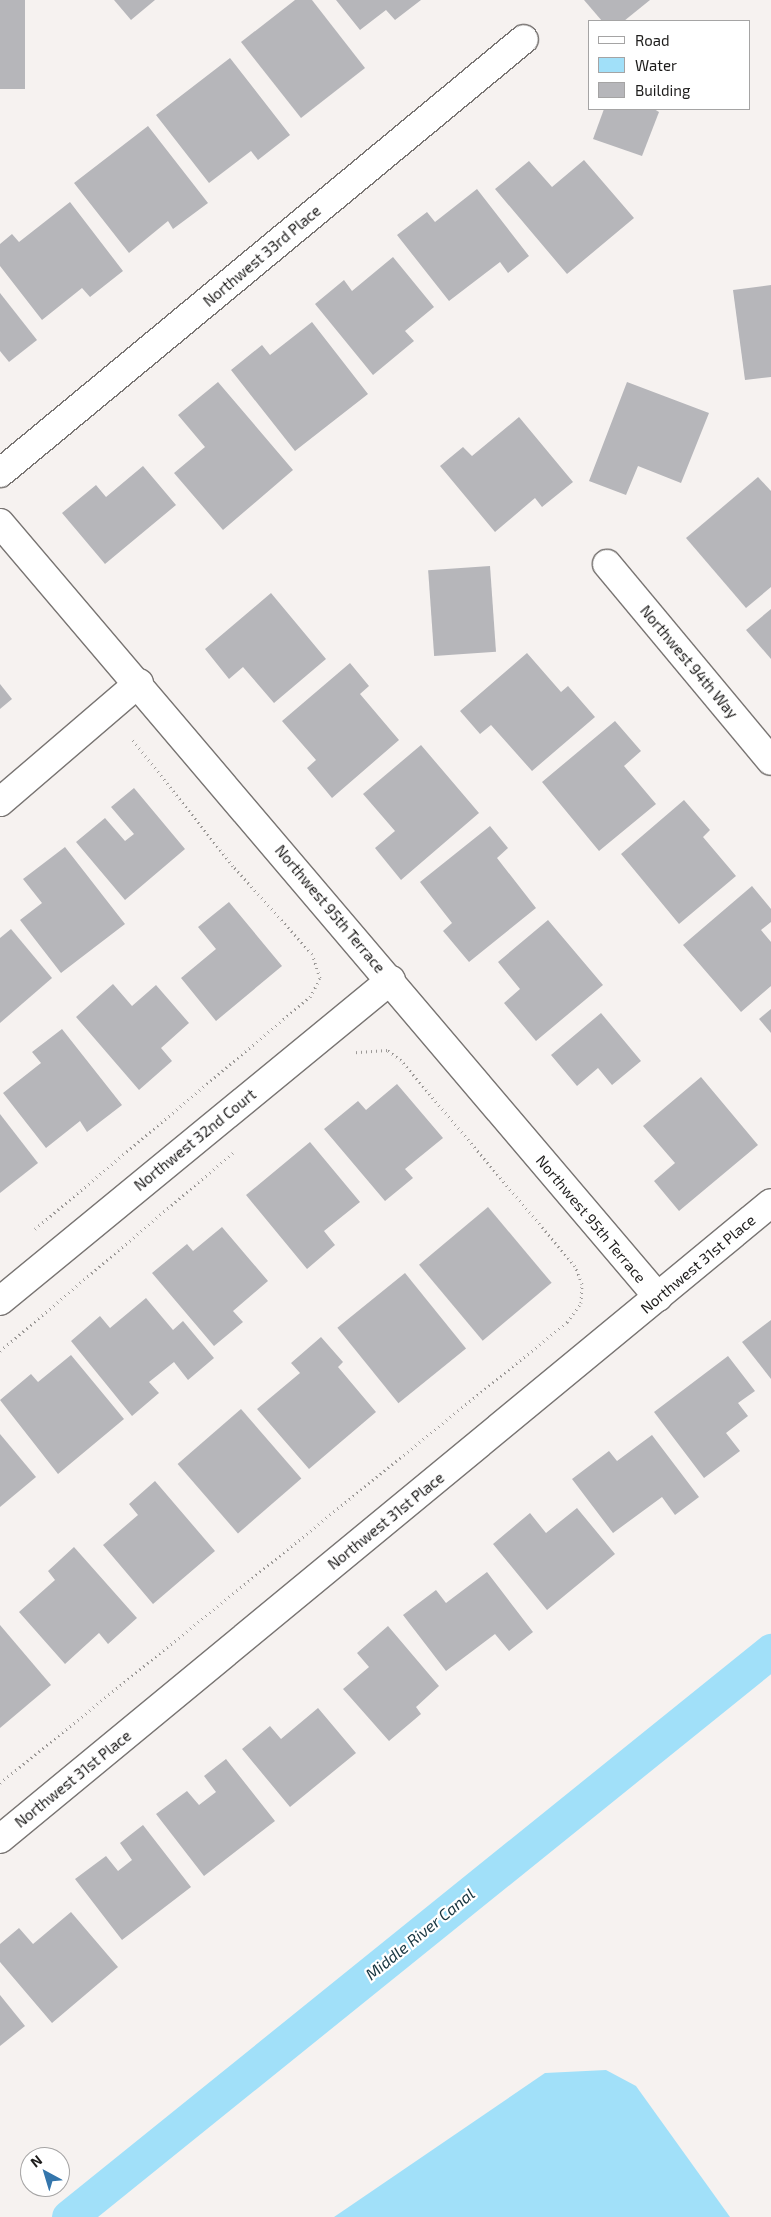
<!DOCTYPE html>
<html>
<head>
<meta charset="utf-8">
<style>
  body { margin:0 }
  #map { position:relative; width:771px; height:2217px; overflow:hidden; background:#f6f2f0; font-family:"Exo 2",sans-serif }
  div>[style] { position:absolute }
  .water>* { inset:0; background:#a1e0f9 }
  .canal>* { height:35px; margin:-17.5px; padding:0 17.5px; transform-origin:17.5px; border-radius:17.5px; background:#a1e0f9 }
  .building>* { inset:0; background:#b6b6ba; transform-origin:0 0 }
  .path>* { height:3px; margin-top:-1.5px; transform-origin:0; background:repeating-linear-gradient(90deg,#9c9997 0 1px,transparent 0 5px) }
  .roads { filter:drop-shadow(1px 0 #797573) drop-shadow(-1px 0 #797573) drop-shadow(0 1px #797573) drop-shadow(0 -1px #797573) }
  .minor>* { height:28px; margin:-14px; padding:0 14px; transform-origin:14px; border-radius:14px; background:#fff }
  span { translate:-50% -50%; white-space:nowrap; text-align:center; line-height:1.15; -webkit-text-stroke:4.5px #fff; paint-order:stroke }
  .street-label { font-size:15px; color:#1d1c1b }
  .water-label { font-size:16px; color:#16343f; font-style:italic }
  .legend { position:absolute; left:588px; top:20px; width:162px; height:90px; box-sizing:border-box; background:#fff; border:1px solid #a5a4a4; margin:0; padding:6px 9px; list-style:none; font-size:15px; color:#1d1c1b }
  .legend li { display:flex; align-items:center; gap:10px; height:25px }
  .legend b { width:25px; border:1px solid #a5a4a4 }
  .north { position:absolute; left:20px; top:2147px; width:50px; height:50px; box-sizing:border-box; background:#fff; border:1px solid #a5a4a4; border-radius:50%; rotate:321deg; font-size:14px; font-weight:700; line-height:20px; text-align:center; color:#1d1c1b }
  .north::after { content:''; display:block; margin:auto; width:18px; height:22px; background:#3476ac; clip-path:polygon(50% 0,100% 100%,50% 72%,0 100%) }
</style>
</head>
<body>
<div id="map">
  <div class="water">
    <i style="clip-path:polygon(606px 2070px,636px 2086px,730px 2217px,334px 2217px,545px 2073px)"></i>
  </div>
  <div class="canal">
    <i style="left:69px;top:2217px;width:902px;rotate:-38.88deg"></i>
  </div>
  <div class="building">
    <i style="left:0;top:0;width:25px;height:89px"></i>
    <i style="clip-path:polygon(114px 0,155px 0,131px 20px)"></i>
    <i style="clip-path:polygon(295px 0,312px 0,365px 68px,301px 118px,241px 42px)"></i>
    <i style="clip-path:polygon(336px 0,421px 0,395px 20px,386px 10px,360px 30px)"></i>
    <i style="clip-path:polygon(584px 0,650px 0,624px 21px,602px 21px)"></i>
    <i style="clip-path:polygon(230px 58px,290px 135px,258px 160px,251px 151px,209px 183px,156px 115px)"></i>
    <i style="clip-path:polygon(604px 109px,654px 109px,659px 112px,642px 156px,593px 139px)"></i>
    <i style="clip-path:polygon(148px 126px,208px 203px,173px 229px,168px 221px,129px 253px,74px 183px)"></i>
    <i style="clip-path:polygon(584px 160px,634px 218px,567px 274px,495px 189px,529px 161px,552px 187px)"></i>
    <i style="clip-path:polygon(477px 189px,529px 256px,508px 273px,500px 262px,449px 301px,397px 235px,427px 212px,435px 222px)"></i>
    <i style="clip-path:polygon(70px 202px,123px 271px,90px 297px,82px 288px,42px 320px,0 266px,0 244px,12px 234px,19px 242px)"></i>
    <i style="clip-path:polygon(393px 257px,434px 307px,405px 331px,414px 341px,373px 375px,315px 304px,344px 280px,352px 291px)"></i>
    <i style="clip-path:polygon(771px 285px,771px 377px,745px 380px,733px 290px)"></i>
    <i style="clip-path:polygon(0 293px,37px 340px,9px 362px,0 351px)"></i>
    <i style="clip-path:polygon(312px 322px,368px 394px,295px 451px,231px 370px,262px 345px,270px 355px)"></i>
    <i style="clip-path:polygon(218px 382px,293px 470px,223px 530px,174px 473px,205px 447px,178px 415px)"></i>
    <i style="clip-path:polygon(627px 382px,709px 413px,681px 483px,638px 466px,626px 495px,589px 481px)"></i>
    <i style="clip-path:polygon(519px 417px,573px 482px,542px 507px,535px 498px,495px 532px,440px 466px,463px 447px,472px 456px)"></i>
    <i style="clip-path:polygon(143px 466px,176px 505px,105px 564px,62px 513px,96px 485px,106px 497px)"></i>
    <i style="clip-path:polygon(758px 477px,771px 491px,771px 587px,746px 608px,686px 538px)"></i>
    <i style="left:490px;top:566px;width:86px;height:62px;rotate:86deg"></i>
    <i style="clip-path:polygon(271px 593px,326px 659px,274px 703px,243px 667px,229px 679px,205px 649px)"></i>
    <i style="clip-path:polygon(771px 609px,771px 659px,746px 630px)"></i>
    <i style="clip-path:polygon(527px 653px,561px 692px,568px 686px,595px 717px,532px 771px,491px 725px,480px 734px,460px 711px)"></i>
    <i style="clip-path:polygon(350px 663px,369px 686px,360px 694px,399px 740px,332px 798px,307px 768px,316px 760px,282px 721px)"></i>
    <i style="clip-path:polygon(0 684px,12px 699px,0 709px)"></i>
    <i style="clip-path:polygon(615px 721px,641px 751px,624px 766px,656px 804px,599px 851px,542px 782px)"></i>
    <i style="clip-path:polygon(421px 745px,479px 813px,401px 880px,375px 848px,395px 831px,363px 794px)"></i>
    <i style="clip-path:polygon(134px 788px,185px 849px,125px 900px,76px 842px,105px 818px,125px 841px,134px 834px,111px 807px)"></i>
    <i style="clip-path:polygon(684px 800px,710px 830px,703px 837px,736px 876px,679px 924px,621px 854px)"></i>
    <i style="clip-path:polygon(490px 826px,508px 848px,497px 858px,536px 908px,469px 962px,443px 931px,452px 923px,420px 882px)"></i>
    <i style="clip-path:polygon(65px 847px,125px 924px,61px 973px,20px 920px,42px 903px,23px 879px)"></i>
    <i style="clip-path:polygon(752px 886px,771px 909px,771px 922px,761px 930px,771px 942px,771px 986px,741px 1012px,683px 945px)"></i>
    <i style="clip-path:polygon(229px 902px,282px 966px,216px 1021px,181px 978px,216px 949px,198px 927px)"></i>
    <i style="clip-path:polygon(548px 920px,603px 985px,536px 1041px,504px 1003px,520px 989px,498px 962px)"></i>
    <i style="clip-path:polygon(11px 929px,52px 978px,0 1023px,0 938px)"></i>
    <i style="clip-path:polygon(113px 984px,132px 1006px,156px 985px,189px 1023px,161px 1048px,172px 1061px,139px 1090px,76px 1017px)"></i>
    <i style="clip-path:polygon(771px 1009px,771px 1033px,759px 1019px)"></i>
    <i style="clip-path:polygon(601px 1013px,641px 1061px,612px 1085px,598px 1068px,577px 1086px,551px 1055px)"></i>
    <i style="clip-path:polygon(62px 1029px,122px 1105px,87px 1132px,80px 1121px,46px 1148px,3px 1093px,41px 1063px,32px 1052px)"></i>
    <i style="clip-path:polygon(701px 1077px,758px 1145px,679px 1211px,654px 1181px,675px 1163px,643px 1126px)"></i>
    <i style="clip-path:polygon(397px 1084px,443px 1138px,405px 1169px,413px 1178px,385px 1201px,324px 1129px,358px 1101px,366px 1110px)"></i>
    <i style="clip-path:polygon(0 1114px,38px 1163px,0 1193px)"></i>
    <i style="clip-path:polygon(310px 1142px,360px 1202px,324px 1231px,335px 1245px,307px 1269px,246px 1195px)"></i>
    <i style="left:488px;top:1207px;width:99px;height:90px;rotate:50deg"></i>
    <i style="clip-path:polygon(222px 1227px,268px 1281px,233px 1311px,243px 1322px,214px 1346px,152px 1273px,187px 1244px,193px 1251px)"></i>
    <i style="left:405px;top:1273px;width:97px;height:87px;rotate:51deg"></i>
    <i style="clip-path:polygon(146px 1298px,173px 1330px,183px 1321px,214px 1358px,188px 1380px,174px 1362px,149px 1382px,159px 1393px,132px 1416px,71px 1341px,100px 1316px,110px 1328px)"></i>
    <i style="clip-path:polygon(771px 1320px,771px 1379px,742px 1342px)"></i>
    <i style="clip-path:polygon(321px 1337px,343px 1362px,338px 1367px,376px 1412px,309px 1469px,257px 1409px,300px 1373px,291px 1363px)"></i>
    <i style="clip-path:polygon(71px 1355px,124px 1419px,58px 1474px,0 1400px,31px 1374px,38px 1382px)"></i>
    <i style="clip-path:polygon(728px 1356px,755px 1391px,738px 1403px,748px 1416px,726px 1433px,740px 1451px,704px 1478px,654px 1412px)"></i>
    <i style="left:241px;top:1409px;width:92px;height:84px;rotate:49deg"></i>
    <i style="clip-path:polygon(0 1434px,36px 1477px,0 1507px)"></i>
    <i style="clip-path:polygon(652px 1435px,699px 1497px,675px 1515px,662px 1497px,613px 1533px,572px 1479px,609px 1451px,617px 1461px)"></i>
    <i style="clip-path:polygon(155px 1481px,215px 1551px,153px 1604px,103px 1545px,138px 1515px,129px 1504px)"></i>
    <i style="clip-path:polygon(577px 1508px,615px 1554px,547px 1610px,493px 1544px,530px 1513px,546px 1533px)"></i>
    <i style="clip-path:polygon(74px 1547px,137px 1618px,108px 1644px,99px 1633px,65px 1664px,19px 1612px,55px 1580px,48px 1571px)"></i>
    <i style="clip-path:polygon(487px 1572px,533px 1632px,509px 1651px,495px 1634px,446px 1671px,403px 1615px,436px 1590px,446px 1603px)"></i>
    <i style="clip-path:polygon(0 1625px,51px 1685px,0 1728px)"></i>
    <i style="clip-path:polygon(388px 1626px,439px 1686px,416px 1707px,421px 1714px,389px 1741px,343px 1689px,369px 1667px,357px 1653px)"></i>
    <i style="clip-path:polygon(318px 1708px,356px 1753px,290px 1807px,242px 1749px,270px 1726px,281px 1739px)"></i>
    <i style="clip-path:polygon(226px 1759px,275px 1821px,204px 1876px,156px 1814px,187px 1791px,199px 1805px,216px 1792px,204px 1776px)"></i>
    <i style="clip-path:polygon(143px 1825px,191px 1887px,122px 1940px,75px 1879px,106px 1856px,118px 1871px,132px 1860px,120px 1843px)"></i>
    <i style="clip-path:polygon(71px 1912px,118px 1967px,52px 2023px,0 1962px,0 1944px,19px 1928px,33px 1944px)"></i>
    <i style="clip-path:polygon(0 1995px,25px 2026px,0 2046px)"></i>
  </div>
  <div class="path">
    <i style="left:35px;top:1229px;width:360px;rotate:-40.2deg"></i>
    <i style="left:310px;top:997px;width:21px;rotate:-62deg"></i>
    <i style="left:320px;top:978px;width:25px;rotate:-108deg"></i>
    <i style="left:312px;top:954px;width:118px;rotate:-131.9deg"></i>
    <i style="left:233px;top:866px;width:162px;rotate:-128.5deg"></i>
    <i style="left:0;top:1351px;width:306px;rotate:-40.4deg"></i>
    <i style="left:0;top:1783px;width:731px;rotate:-39.11deg"></i>
    <i style="left:567px;top:1322px;width:24px;rotate:-54deg"></i>
    <i style="left:581px;top:1303px;width:19px;rotate:-87deg"></i>
    <i style="left:582px;top:1284px;width:19px;rotate:-111deg"></i>
    <i style="left:575px;top:1266px;width:270px;rotate:-130.2deg"></i>
    <i style="left:401px;top:1060px;width:17px;rotate:-144deg"></i>
    <i style="left:387px;top:1050px;width:32px;rotate:176deg"></i>
  </div>
  <div class="roads">
    <div class="minor">
      <i style="left:0;top:473px;width:680px;rotate:-39.63deg"></i>
      <i style="left:0;top:523px;width:1016px;rotate:49.63deg"></i>
      <i style="left:607px;top:564px;width:256px;rotate:50.2deg"></i>
      <i style="left:0;top:802px;width:183px;rotate:-40.6deg"></i>
      <i style="left:0;top:1301px;width:506px;rotate:-39.39deg"></i>
      <i style="left:0;top:1839px;width:999px;rotate:-39.52deg"></i>
    </div>
  </div>
  <div class="street-label">
    <span style="left:262px;top:256px;rotate:-40deg">Northwest 33rd Place</span>
    <span style="left:689px;top:662px;rotate:50deg">Northwest 94th Way</span>
    <span style="left:330px;top:909px;rotate:50deg">Northwest 95th Terrace</span>
    <span style="left:195px;top:1140px;rotate:-39deg">Northwest 32nd Court</span>
    <span style="left:591px;top:1219px;rotate:50deg">Northwest 95th Terrace</span>
    <span style="left:698px;top:1264px;rotate:-40deg">Northwest 31st Place</span>
    <span style="left:386px;top:1521px;rotate:-39deg">Northwest 31st Place</span>
    <span style="left:73px;top:1779px;rotate:-39deg">Northwest 31st Place</span>
  </div>
  <div class="water-label">
    <span style="left:420px;top:1934px;rotate:-39deg">Middle River Canal</span>
  </div>
  <ul class="legend">
  <li><b style="height:6px;background:#fff"></b>Road</li>
  <li><b style="height:14px;background:#a1e0f9"></b>Water</li>
  <li><b style="height:14px;background:#b6b6ba"></b>Building</li>
  </ul>
  <div class="north">N</div>
</div>
</body>
</html>
